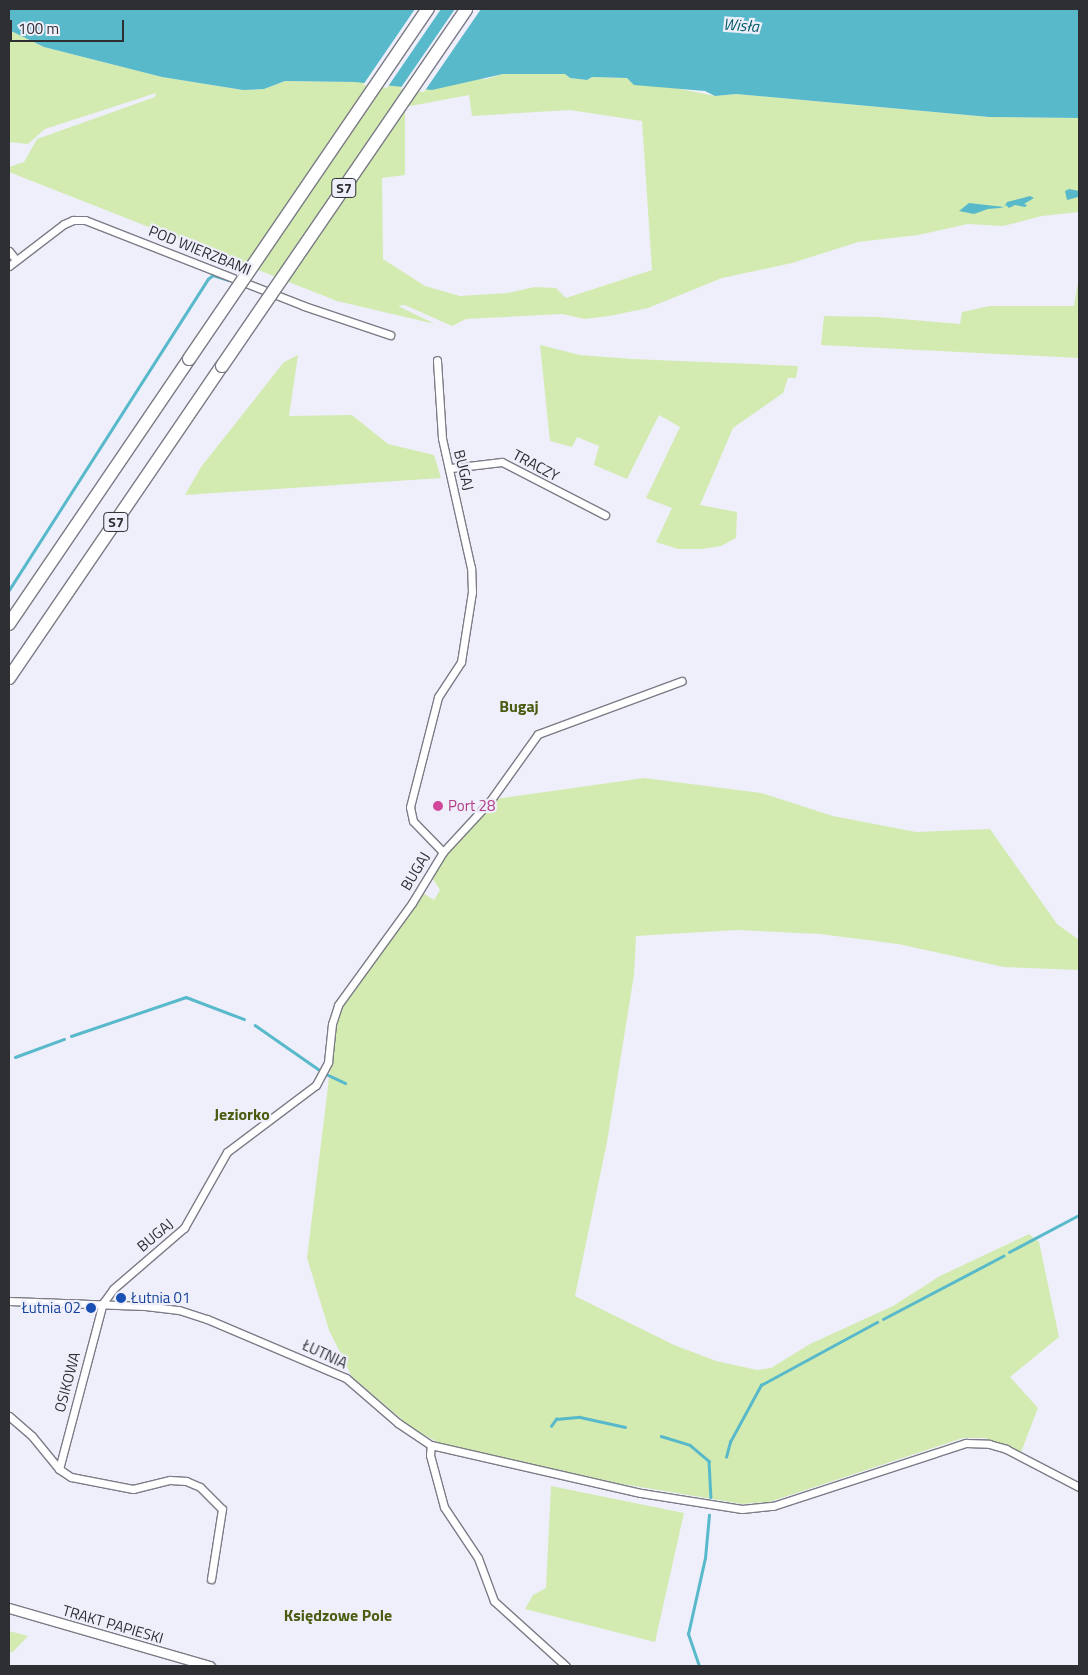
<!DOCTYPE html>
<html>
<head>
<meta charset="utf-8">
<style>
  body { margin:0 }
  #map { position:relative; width:1088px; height:1675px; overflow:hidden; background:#eeeffb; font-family:"Titillium Web",sans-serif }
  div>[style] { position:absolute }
  .green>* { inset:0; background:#d3ebb0 }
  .water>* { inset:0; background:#58b9cb }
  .pier>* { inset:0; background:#eeeffb }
  .stream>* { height:2.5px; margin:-1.25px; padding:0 1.25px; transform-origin:1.25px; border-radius:1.25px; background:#58b9cb }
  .roads { filter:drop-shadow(1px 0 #7b7c86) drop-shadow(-1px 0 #7b7c86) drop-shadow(0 1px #7b7c86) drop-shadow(0 -1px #7b7c86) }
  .minor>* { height:7px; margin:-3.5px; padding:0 3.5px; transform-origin:3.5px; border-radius:3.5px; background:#fff }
  .tertiary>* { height:9px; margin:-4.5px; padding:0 4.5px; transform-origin:4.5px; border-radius:4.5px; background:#fff }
  .motorway>* { height:12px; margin:-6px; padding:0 6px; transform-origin:6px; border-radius:6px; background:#fff }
  .bridges { filter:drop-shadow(1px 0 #7b7c86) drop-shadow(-1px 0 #7b7c86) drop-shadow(0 1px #7b7c86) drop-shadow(0 -1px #7b7c86) }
  .motorway-bridge>* { height:12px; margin:-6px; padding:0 6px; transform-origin:6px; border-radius:6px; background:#fff }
  .dots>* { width:14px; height:14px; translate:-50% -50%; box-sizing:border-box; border:2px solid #eeeffb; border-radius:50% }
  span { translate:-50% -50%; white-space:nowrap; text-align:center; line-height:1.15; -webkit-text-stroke:4.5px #eeeffb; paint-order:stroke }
  .shield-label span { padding:1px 4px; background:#eeeffb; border:1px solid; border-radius:4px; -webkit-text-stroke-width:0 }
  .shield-label { font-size:14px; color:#2e2f33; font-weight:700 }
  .street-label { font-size:15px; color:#2e2f33 }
  .hotel-label { font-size:15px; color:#b23c85 }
  .left { translate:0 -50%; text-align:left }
  .transit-label { font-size:15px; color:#164399 }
  .right { translate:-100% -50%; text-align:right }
  .water-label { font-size:16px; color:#005a66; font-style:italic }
  .neighbourhood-label { font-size:16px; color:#495c10; font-weight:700 }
  .frame { position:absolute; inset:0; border:10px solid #2e2f33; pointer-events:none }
  .scale { position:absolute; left:10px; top:20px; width:114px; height:22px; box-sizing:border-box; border:2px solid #2e2f33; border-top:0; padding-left:6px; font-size:15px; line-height:18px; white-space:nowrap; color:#2e2f33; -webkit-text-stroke:4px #eeeffb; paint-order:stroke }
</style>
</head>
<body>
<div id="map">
  <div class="green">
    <i style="clip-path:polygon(evenodd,9px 30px,44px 47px,162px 77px,243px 90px,264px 89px,285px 81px,355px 82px,486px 79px,503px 74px,565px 74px,570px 78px,587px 80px,592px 77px,627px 78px,715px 96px,736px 94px,989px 117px,1079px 118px,1079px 212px,1042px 216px,1003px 226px,968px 224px,918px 235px,858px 242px,792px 263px,722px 278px,648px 308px,609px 316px,585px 319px,562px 314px,466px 319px,452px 326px,405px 305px,398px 306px,435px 324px,337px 301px,9px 172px,9px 167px,24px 162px,37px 139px,155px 97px,156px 93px,45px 129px,28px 144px,9px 142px,9px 30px,469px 95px,472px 116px,570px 110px,642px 121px,652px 270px,566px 298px,556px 288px,535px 287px,508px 293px,460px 296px,425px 286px,383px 259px,382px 178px,405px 175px,405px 107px,469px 95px)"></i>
    <i style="clip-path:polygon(1079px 277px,1079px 358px,821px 345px,824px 316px,878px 317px,960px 324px,962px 312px,990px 306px,1074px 306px)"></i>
    <i style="clip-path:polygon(540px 345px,580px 355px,632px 359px,798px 366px,796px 378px,788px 378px,783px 393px,733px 428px,700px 505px,737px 512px,736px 538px,721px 546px,702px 549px,678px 549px,656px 542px,672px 508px,646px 498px,680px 427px,659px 415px,627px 479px,594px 465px,599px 446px,577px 437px,572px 447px,550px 441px)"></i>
    <i style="clip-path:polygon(298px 355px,289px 416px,352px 415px,388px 444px,434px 455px,441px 478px,185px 495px,201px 467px,284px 362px)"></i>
    <i style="clip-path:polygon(644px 778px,761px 793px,833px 816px,916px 832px,990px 829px,1057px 924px,1079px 940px,1079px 970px,1004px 967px,898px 944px,820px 934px,737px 930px,636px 936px,634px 975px,607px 1142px,575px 1296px,674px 1345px,716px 1361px,757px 1370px,771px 1368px,810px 1344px,893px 1306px,940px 1276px,1029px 1234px,1039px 1242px,1059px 1337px,1010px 1377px,1038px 1408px,1021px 1452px,985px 1438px,963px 1438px,769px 1502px,742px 1504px,622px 1484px,443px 1445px,412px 1428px,352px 1377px,329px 1330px,307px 1258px,336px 1021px,341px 1005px,423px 893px,434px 900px,440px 890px,433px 879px,446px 856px,495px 799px)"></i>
    <i style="clip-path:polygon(551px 1486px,684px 1513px,655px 1642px,525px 1609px,533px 1595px,546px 1588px)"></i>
    <i style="clip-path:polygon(9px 1631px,28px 1636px,13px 1652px,9px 1652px)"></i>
  </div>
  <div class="water">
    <i style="clip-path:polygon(9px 9px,1079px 9px,1079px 118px,989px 117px,736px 94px,715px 96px,705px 91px,634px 85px,627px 78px,592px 77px,587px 80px,570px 78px,565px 74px,503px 74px,432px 90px,355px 82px,285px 81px,264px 89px,243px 90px,162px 77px,44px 47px,9px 30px)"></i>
    <i style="clip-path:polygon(1069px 189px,1079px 191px,1078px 197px,1067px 200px,1065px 191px)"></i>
    <i style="clip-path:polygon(1030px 196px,1034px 198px,1024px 204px,1027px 205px,1025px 207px,1015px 205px,1009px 208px,1006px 205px,1004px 207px,1000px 208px,988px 209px,974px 214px,959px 211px,969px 203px,1004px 207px,1007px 202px)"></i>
  </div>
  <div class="pier">
    <i style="clip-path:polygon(415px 9px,441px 9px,387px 88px,363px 85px)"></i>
    <i style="clip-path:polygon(455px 9px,481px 9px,424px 92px,400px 89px)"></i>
  </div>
  <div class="stream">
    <i style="left:9px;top:590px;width:369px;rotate:-57.4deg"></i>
    <i style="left:208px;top:279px;width:6px;rotate:-39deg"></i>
    <i style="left:213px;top:275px;width:16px;rotate:18deg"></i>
    <i style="left:255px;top:1025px;width:77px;rotate:34.9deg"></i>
    <i style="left:71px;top:1036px;width:121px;rotate:-18.7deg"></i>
    <i style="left:186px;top:997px;width:62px;rotate:20.8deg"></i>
    <i style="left:15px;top:1057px;width:52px;rotate:-20.2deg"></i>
    <i style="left:328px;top:1075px;width:19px;rotate:25deg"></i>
    <i style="left:1009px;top:1252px;width:79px;rotate:-27.9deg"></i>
    <i style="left:883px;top:1319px;width:136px;rotate:-27.7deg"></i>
    <i style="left:551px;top:1426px;width:9px;rotate:-54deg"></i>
    <i style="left:556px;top:1419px;width:24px;rotate:-5deg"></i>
    <i style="left:580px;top:1417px;width:46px;rotate:12.5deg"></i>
    <i style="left:661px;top:1436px;width:30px;rotate:17deg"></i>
    <i style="left:690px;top:1445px;width:25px;rotate:40deg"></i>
    <i style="left:709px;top:1461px;width:36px;rotate:87deg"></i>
    <i style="left:726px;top:1457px;width:16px;rotate:-75deg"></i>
    <i style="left:730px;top:1442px;width:65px;rotate:-61.5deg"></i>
    <i style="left:761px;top:1385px;width:132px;rotate:-28.5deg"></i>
    <i style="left:699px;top:1666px;width:34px;rotate:-109deg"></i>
    <i style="left:688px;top:1634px;width:78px;rotate:-77.4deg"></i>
    <i style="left:705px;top:1558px;width:43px;rotate:-84.7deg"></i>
  </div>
  <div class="roads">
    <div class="minor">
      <i style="left:9px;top:251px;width:11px;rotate:52deg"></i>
      <i style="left:9px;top:266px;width:69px;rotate:-37.4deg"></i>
      <i style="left:64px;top:224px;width:10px;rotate:-24deg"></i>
      <i style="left:73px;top:220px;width:12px"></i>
      <i style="left:85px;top:220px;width:235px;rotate:21.4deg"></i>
      <i style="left:304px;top:306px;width:91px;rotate:18.6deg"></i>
      <i style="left:451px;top:468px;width:51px;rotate:-6.7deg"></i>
      <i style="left:502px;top:462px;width:116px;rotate:27.2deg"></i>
      <i style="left:443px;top:852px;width:69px;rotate:-47.3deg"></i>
      <i style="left:490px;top:801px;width:82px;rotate:-54.4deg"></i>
      <i style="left:538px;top:734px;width:153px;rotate:-20.3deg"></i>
      <i style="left:9px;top:1301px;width:136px;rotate:2.1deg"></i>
      <i style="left:145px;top:1306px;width:34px;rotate:7deg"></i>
      <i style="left:179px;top:1310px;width:29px;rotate:18deg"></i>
      <i style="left:207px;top:1319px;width:151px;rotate:23deg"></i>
      <i style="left:346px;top:1378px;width:69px;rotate:40.9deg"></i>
      <i style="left:398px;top:1423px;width:40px;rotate:34deg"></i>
      <i style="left:431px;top:1445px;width:215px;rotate:12.9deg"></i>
      <i style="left:641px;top:1493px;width:102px;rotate:9deg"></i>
      <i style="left:742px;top:1509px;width:31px;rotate:-6deg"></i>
      <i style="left:773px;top:1506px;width:203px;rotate:-18.1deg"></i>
      <i style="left:966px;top:1443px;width:23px;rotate:2deg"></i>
      <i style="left:989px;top:1444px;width:18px;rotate:16deg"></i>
      <i style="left:1006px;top:1449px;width:82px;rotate:27.5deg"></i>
      <i style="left:9px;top:1416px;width:30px;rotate:41deg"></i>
      <i style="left:32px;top:1436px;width:43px;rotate:50.7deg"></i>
      <i style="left:59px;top:1469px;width:172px;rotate:-75.2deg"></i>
      <i style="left:103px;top:1303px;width:17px;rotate:-54deg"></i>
      <i style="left:113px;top:1289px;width:94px;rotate:-40.7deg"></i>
      <i style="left:184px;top:1228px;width:87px;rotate:-60.5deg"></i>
      <i style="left:227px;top:1152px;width:111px;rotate:-37deg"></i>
      <i style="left:316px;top:1085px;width:26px;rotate:-62deg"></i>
      <i style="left:328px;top:1062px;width:38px;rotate:-84deg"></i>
      <i style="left:332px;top:1024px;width:20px;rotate:-72deg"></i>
      <i style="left:338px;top:1005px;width:126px;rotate:-54deg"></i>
      <i style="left:412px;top:903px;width:60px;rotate:-58.7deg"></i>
      <i style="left:443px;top:852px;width:43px;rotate:-134.1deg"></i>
      <i style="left:413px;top:821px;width:14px;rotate:-102deg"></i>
      <i style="left:410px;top:807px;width:114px;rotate:-75.7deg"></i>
      <i style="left:438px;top:697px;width:42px;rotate:-56.7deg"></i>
      <i style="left:461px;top:662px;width:71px;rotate:-81.1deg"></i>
      <i style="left:472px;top:592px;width:24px;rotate:-92deg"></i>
      <i style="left:471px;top:568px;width:133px;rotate:-102.6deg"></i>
      <i style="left:442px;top:438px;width:78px;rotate:-93.7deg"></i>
      <i style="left:431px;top:1445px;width:10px;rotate:96deg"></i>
      <i style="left:430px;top:1455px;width:54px;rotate:74.9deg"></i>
      <i style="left:444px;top:1507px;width:61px;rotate:56.3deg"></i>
      <i style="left:478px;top:1558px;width:46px;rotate:69.6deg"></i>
      <i style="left:494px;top:1601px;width:97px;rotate:42.1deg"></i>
      <i style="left:59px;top:1469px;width:14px;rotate:34deg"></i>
      <i style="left:71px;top:1477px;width:63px;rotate:11deg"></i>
      <i style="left:133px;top:1489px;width:38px;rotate:-14deg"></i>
      <i style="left:170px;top:1480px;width:16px;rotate:4deg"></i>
      <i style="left:186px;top:1481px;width:15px;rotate:23deg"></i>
      <i style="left:200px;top:1487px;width:31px;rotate:45deg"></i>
      <i style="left:222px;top:1509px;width:71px;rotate:98.9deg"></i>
    </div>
    <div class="tertiary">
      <i style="left:9px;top:1608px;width:209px;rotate:16.1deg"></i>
    </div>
    <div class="motorway">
      <i style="left:9px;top:624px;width:320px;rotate:-55.8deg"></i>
      <i style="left:9px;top:678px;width:378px;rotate:-55.7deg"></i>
    </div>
  </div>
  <div class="bridges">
    <div class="motorway-bridge">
      <i style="left:189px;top:359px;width:424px;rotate:-55.7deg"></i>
      <i style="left:222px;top:366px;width:432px;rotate:-55.6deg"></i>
    </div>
  </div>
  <div class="dots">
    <i style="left:438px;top:806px;background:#d1479c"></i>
    <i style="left:121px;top:1298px;background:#1a4fb4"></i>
    <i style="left:91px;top:1308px;background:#1a4fb4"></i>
  </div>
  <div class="shield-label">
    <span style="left:344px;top:188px">S7</span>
    <span style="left:116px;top:522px">S7</span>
  </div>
  <div class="street-label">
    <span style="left:200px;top:250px;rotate:22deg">POD WIERZBAMI</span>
    <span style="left:536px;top:465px;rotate:28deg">TRACZY</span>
    <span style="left:464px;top:470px;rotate:76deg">BUGAJ</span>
    <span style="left:415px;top:871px;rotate:-59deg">BUGAJ</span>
    <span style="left:155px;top:1235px;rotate:-40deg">BUGAJ</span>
    <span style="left:325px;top:1354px;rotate:25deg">ŁUTNIA</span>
    <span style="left:67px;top:1382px;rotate:-75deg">OSIKOWA</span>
    <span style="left:113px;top:1624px;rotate:16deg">TRAKT PAPIESKI</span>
  </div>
  <div class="hotel-label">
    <span class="left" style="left:448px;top:806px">Port 28</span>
  </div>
  <div class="transit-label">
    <span class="left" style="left:131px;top:1298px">Łutnia 01</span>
    <span class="right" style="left:81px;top:1308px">Łutnia 02</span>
  </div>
  <div class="water-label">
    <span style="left:741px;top:25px;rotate:4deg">Wisła</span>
  </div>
  <div class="neighbourhood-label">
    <span style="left:519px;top:706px">Bugaj</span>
    <span style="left:242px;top:1114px">Jeziorko</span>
    <span style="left:338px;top:1615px">Księdzowe Pole</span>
  </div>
  <div class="frame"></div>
  <div class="scale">100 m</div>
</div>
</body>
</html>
